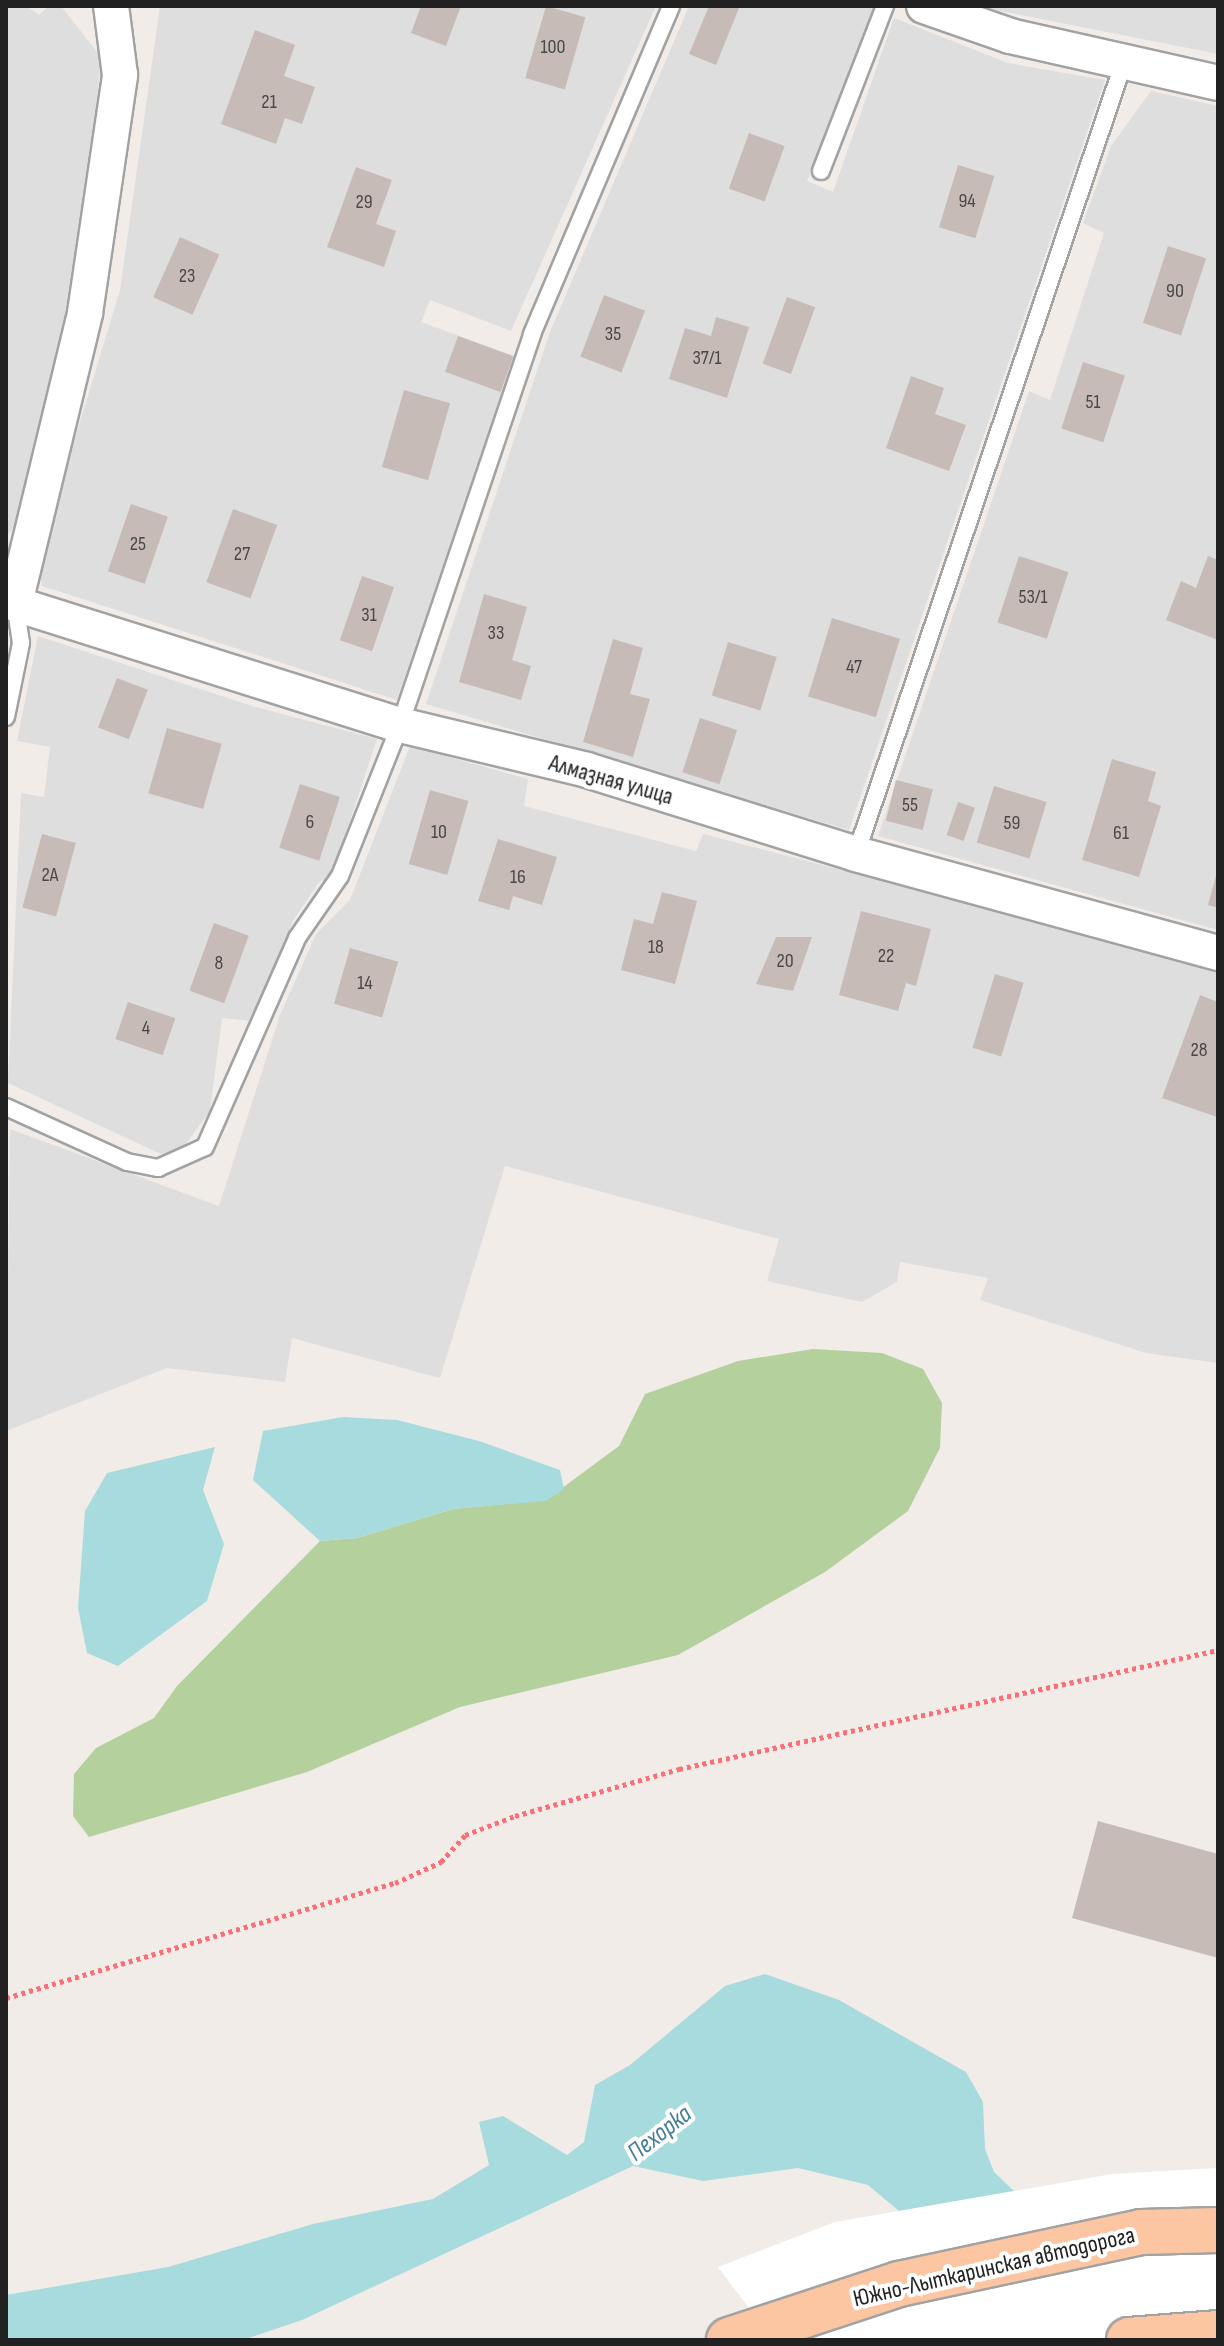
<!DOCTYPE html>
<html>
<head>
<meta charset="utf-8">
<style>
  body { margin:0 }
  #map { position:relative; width:1224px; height:2346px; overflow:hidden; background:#f1ece7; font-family:"Sofia Sans Condensed",sans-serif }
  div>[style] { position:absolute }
  .residential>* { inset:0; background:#dfdede }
  .forest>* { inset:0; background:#b4d09c }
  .water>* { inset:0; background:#a8dbde }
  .pier>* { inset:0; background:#fff }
  .building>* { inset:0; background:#c6bbb7; transform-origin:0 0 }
  .path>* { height:5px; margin-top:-2.5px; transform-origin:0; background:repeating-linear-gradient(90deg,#fa7078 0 4px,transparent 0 8px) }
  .roads { filter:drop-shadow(2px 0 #a2a2a2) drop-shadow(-2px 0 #a2a2a2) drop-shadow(0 2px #a2a2a2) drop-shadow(0 -2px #a2a2a2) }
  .lane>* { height:16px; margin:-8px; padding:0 8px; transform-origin:8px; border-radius:8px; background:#fff }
  .street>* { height:34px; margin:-17px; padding:0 17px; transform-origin:17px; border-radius:17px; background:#fff }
  .primary>* { height:44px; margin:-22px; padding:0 22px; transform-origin:22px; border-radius:22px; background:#fcc6a2 }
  span { translate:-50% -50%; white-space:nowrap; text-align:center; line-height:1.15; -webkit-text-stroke:8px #fff; paint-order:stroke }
  .number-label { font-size:20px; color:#4a4846 }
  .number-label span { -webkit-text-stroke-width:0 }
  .street-label { font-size:24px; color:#212121 }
  .water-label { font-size:26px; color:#437d9a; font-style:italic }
  .frame { position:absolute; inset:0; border:8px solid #212121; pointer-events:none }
</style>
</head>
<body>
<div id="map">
  <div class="residential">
    <i style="clip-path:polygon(6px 6px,26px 6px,39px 15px,49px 6px,61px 6px,101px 57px,87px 207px,44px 436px,15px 526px,6px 536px)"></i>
    <i style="clip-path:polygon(160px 6px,656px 6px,511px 331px,430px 300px,421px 322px,514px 356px,397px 700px,42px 586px,38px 561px,120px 290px)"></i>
    <i style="clip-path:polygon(689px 6px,874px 6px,807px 181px,833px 192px,894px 18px,1008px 63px,1105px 80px,849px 830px,426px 704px,550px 332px)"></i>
    <i style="clip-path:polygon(984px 6px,1218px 6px,1218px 54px,996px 10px)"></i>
    <i style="clip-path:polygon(1151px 91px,1218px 106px,1218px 930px,878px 836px,1029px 391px,1050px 400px,1104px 233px,1083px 223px,1111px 146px)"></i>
    <i style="clip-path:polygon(38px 636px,252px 706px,377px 739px,331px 878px,319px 882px,293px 921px,251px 1021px,222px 1018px,210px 1111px,183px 1148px,161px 1154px,8px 1083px,21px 793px,44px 797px,50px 747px,17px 741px)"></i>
    <i style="clip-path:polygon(410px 746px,528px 779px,524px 806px,696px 851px,703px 834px,1218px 968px,1218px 1363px,1146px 1353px,980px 1300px,988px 1278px,900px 1262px,897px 1282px,862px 1302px,767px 1281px,779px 1239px,505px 1166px,440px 1378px,292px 1338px,285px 1382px,167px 1368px,6px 1431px,10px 1129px,219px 1206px,280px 1015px,316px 934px,350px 900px)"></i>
  </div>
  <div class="forest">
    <i style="clip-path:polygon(813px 1349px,882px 1353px,923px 1369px,942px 1403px,940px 1448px,908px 1511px,825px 1572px,678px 1655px,460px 1707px,307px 1772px,89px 1837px,73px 1816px,74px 1774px,96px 1748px,154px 1718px,177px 1686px,320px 1541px,357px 1538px,453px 1509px,546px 1500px,619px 1446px,645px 1394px,738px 1361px)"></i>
  </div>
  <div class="water">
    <i style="clip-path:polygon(343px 1417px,397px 1420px,479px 1441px,560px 1470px,564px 1489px,546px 1501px,453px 1509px,357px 1538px,320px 1541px,253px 1480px,263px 1431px)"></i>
    <i style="clip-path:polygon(215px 1447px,203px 1490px,224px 1544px,207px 1601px,118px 1666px,87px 1653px,78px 1608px,85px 1511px,107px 1473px)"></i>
    <i style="clip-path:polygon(765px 1974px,839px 2000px,966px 2072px,983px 2102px,985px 2149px,994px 2172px,1014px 2191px,937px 2243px,868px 2185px,798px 2168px,703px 2181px,633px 2166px,302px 2320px,243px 2340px,6px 2340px,6px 2295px,168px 2267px,313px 2224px,433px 2199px,489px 2165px,479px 2122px,503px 2116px,567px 2155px,584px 2142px,595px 2085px,630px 2065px,725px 1986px)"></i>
  </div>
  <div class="pier">
    <i style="clip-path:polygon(1218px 2168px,1218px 2340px,773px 2340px,718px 2267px,835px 2222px,1112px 2174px)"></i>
  </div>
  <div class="building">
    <i style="clip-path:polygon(421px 6px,461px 6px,446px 46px,411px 33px)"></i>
    <i style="left:546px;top:6px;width:41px;height:75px;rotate:16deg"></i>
    <i style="clip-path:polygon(709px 6px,739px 8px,716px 65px,689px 54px)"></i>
    <i style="clip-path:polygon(255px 30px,295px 45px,284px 76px,315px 87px,302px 124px,285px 118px,276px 144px,221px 124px)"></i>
    <i style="left:749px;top:133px;width:38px;height:59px;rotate:20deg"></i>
    <i style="left:958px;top:165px;width:38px;height:65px;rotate:17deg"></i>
    <i style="clip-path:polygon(356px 167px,392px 180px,376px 224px,396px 231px,384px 267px,327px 247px)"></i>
    <i style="left:180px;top:237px;width:43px;height:66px;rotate:24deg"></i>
    <i style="left:1168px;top:246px;width:40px;height:81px;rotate:18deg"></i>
    <i style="left:604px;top:295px;width:44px;height:66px;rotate:21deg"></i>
    <i style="left:787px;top:297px;width:30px;height:71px;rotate:20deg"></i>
    <i style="clip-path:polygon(716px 317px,749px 327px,727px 398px,669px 379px,685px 328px,711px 336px)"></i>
    <i style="left:458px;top:336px;width:59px;height:38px;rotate:20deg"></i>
    <i style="left:1083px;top:362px;width:44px;height:70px;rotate:18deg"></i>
    <i style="clip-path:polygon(911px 376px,944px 388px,935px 414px,966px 425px,949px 471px,886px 448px)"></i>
    <i style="left:404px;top:390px;width:48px;height:80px;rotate:16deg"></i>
    <i style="left:131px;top:504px;width:39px;height:71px;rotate:19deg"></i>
    <i style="left:233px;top:509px;width:47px;height:78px;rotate:20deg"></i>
    <i style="left:1019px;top:556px;width:52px;height:70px;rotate:18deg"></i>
    <i style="clip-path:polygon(1208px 556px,1218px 560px,1218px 640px,1166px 620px,1181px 581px,1196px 588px)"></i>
    <i style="left:362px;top:576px;width:34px;height:68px;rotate:19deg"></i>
    <i style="clip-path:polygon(484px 594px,527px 607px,512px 660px,531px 666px,521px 700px,459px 682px)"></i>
    <i style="left:832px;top:618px;width:71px;height:82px;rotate:17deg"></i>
    <i style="clip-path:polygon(613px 639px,643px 648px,630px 694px,650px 699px,633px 757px,583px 742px)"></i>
    <i style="left:728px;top:642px;width:51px;height:56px;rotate:17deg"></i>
    <i style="left:117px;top:678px;width:33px;height:53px;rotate:21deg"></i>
    <i style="left:700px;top:718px;width:39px;height:57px;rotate:18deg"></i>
    <i style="left:167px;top:728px;width:57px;height:68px;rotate:16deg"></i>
    <i style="clip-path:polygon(1112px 759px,1156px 772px,1148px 801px,1161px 806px,1139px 877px,1082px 860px)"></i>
    <i style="left:896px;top:780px;width:38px;height:42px;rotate:14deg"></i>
    <i style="left:300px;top:784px;width:42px;height:67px;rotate:18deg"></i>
    <i style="left:994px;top:786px;width:55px;height:59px;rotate:17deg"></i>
    <i style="left:430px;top:790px;width:40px;height:77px;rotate:16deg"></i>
    <i style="left:958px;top:802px;width:18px;height:35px;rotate:19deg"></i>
    <i style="left:42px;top:834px;width:35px;height:76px;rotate:15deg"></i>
    <i style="clip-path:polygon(498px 839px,557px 857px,542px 905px,513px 896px,509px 910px,478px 901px)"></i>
    <i style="clip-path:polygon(1217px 872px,1218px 872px,1218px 908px,1208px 905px)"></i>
    <i style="clip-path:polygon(662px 892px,697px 901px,675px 984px,621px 970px,634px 919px,653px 924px)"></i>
    <i style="clip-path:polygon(861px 911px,931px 929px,916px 986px,906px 983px,898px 1011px,839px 995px)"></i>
    <i style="left:214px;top:923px;width:37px;height:72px;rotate:20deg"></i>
    <i style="clip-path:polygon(776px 937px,812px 937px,793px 991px,756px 984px)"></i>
    <i style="left:350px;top:948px;width:50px;height:58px;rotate:16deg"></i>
    <i style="left:995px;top:974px;width:30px;height:77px;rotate:17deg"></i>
    <i style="clip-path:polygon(1200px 995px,1218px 1002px,1217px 1117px,1162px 1098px)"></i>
    <i style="left:128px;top:1002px;width:50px;height:39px;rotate:19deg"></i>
    <i style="clip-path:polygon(1098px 1821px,1218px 1854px,1218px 1958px,1072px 1918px)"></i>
  </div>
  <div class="path">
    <i style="left:6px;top:1998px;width:406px;rotate:-16.5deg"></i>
    <i style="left:395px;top:1883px;width:51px;rotate:-24.5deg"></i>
    <i style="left:441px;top:1862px;width:36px;rotate:-48deg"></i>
    <i style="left:465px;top:1835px;width:53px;rotate:-20.8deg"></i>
    <i style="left:515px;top:1816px;width:171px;rotate:-16deg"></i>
    <i style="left:679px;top:1769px;width:552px;rotate:-12.45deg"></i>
  </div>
  <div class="roads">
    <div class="lane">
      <i style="left:821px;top:171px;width:177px;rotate:-68.8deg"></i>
      <i style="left:6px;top:717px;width:76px;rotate:-78.5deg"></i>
      <i style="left:21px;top:643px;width:40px;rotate:-98.5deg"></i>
      <i style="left:856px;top:854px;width:836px;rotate:-71.31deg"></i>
      <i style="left:6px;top:1107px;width:133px;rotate:24.4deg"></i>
      <i style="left:127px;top:1162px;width:32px;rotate:11deg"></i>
      <i style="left:158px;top:1168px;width:51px;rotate:-24.1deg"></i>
      <i style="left:205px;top:1147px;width:228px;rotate:-66.2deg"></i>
      <i style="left:297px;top:938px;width:75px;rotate:-55.3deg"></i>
      <i style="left:340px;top:876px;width:162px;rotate:-68.3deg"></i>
      <i style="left:400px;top:725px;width:413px;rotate:-71.3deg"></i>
      <i style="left:532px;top:334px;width:356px;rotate:-67deg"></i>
    </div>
    <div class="street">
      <i style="left:924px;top:6px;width:91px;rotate:19.2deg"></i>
      <i style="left:1010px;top:36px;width:213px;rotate:12.7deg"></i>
      <i style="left:6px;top:601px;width:413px;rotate:17.5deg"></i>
      <i style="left:400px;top:725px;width:192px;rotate:13.5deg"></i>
      <i style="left:587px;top:770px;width:282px;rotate:17.3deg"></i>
      <i style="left:856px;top:854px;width:375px;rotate:15.3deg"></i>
      <i style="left:15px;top:603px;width:298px;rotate:-76.4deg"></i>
      <i style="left:85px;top:313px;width:241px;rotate:-81.6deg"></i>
      <i style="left:120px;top:75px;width:70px;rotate:-97.4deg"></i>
    </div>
    <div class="primary">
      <i style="left:729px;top:2340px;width:179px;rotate:-18.2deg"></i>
      <i style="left:899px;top:2284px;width:248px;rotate:-12.1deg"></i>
      <i style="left:1141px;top:2232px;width:77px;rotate:-1.5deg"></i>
      <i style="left:1129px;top:2340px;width:89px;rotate:-4.5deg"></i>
    </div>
  </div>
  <div class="number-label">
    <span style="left:553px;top:47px">100</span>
    <span style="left:269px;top:102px">21</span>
    <span style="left:967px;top:201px">94</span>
    <span style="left:364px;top:202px">29</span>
    <span style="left:187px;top:276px">23</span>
    <span style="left:1175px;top:291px">90</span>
    <span style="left:613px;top:334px">35</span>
    <span style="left:707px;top:358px">37/1</span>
    <span style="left:1093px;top:402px">51</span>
    <span style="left:138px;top:544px">25</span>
    <span style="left:242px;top:554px">27</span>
    <span style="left:1033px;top:597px">53/1</span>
    <span style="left:369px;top:615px">31</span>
    <span style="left:496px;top:633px">33</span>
    <span style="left:854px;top:667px">47</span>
    <span style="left:910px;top:805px">55</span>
    <span style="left:310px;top:822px">6</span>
    <span style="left:1012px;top:823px">59</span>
    <span style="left:439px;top:832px">10</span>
    <span style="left:1121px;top:833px">61</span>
    <span style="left:50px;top:875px">2А</span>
    <span style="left:518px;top:877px">16</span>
    <span style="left:656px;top:947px">18</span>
    <span style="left:886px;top:956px">22</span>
    <span style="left:785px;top:961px">20</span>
    <span style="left:219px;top:963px">8</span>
    <span style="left:365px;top:983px">14</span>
    <span style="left:146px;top:1028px">4</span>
    <span style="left:1199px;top:1050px">28</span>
  </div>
  <div class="street-label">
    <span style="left:611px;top:780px;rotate:16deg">Алмазная улица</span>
    <span style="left:994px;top:2267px;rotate:-13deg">Южно-Лыткаринская автодорога</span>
  </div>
  <div class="water-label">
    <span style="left:660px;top:2134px;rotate:-38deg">Пехорка</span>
  </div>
  <div class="frame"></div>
</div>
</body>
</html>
